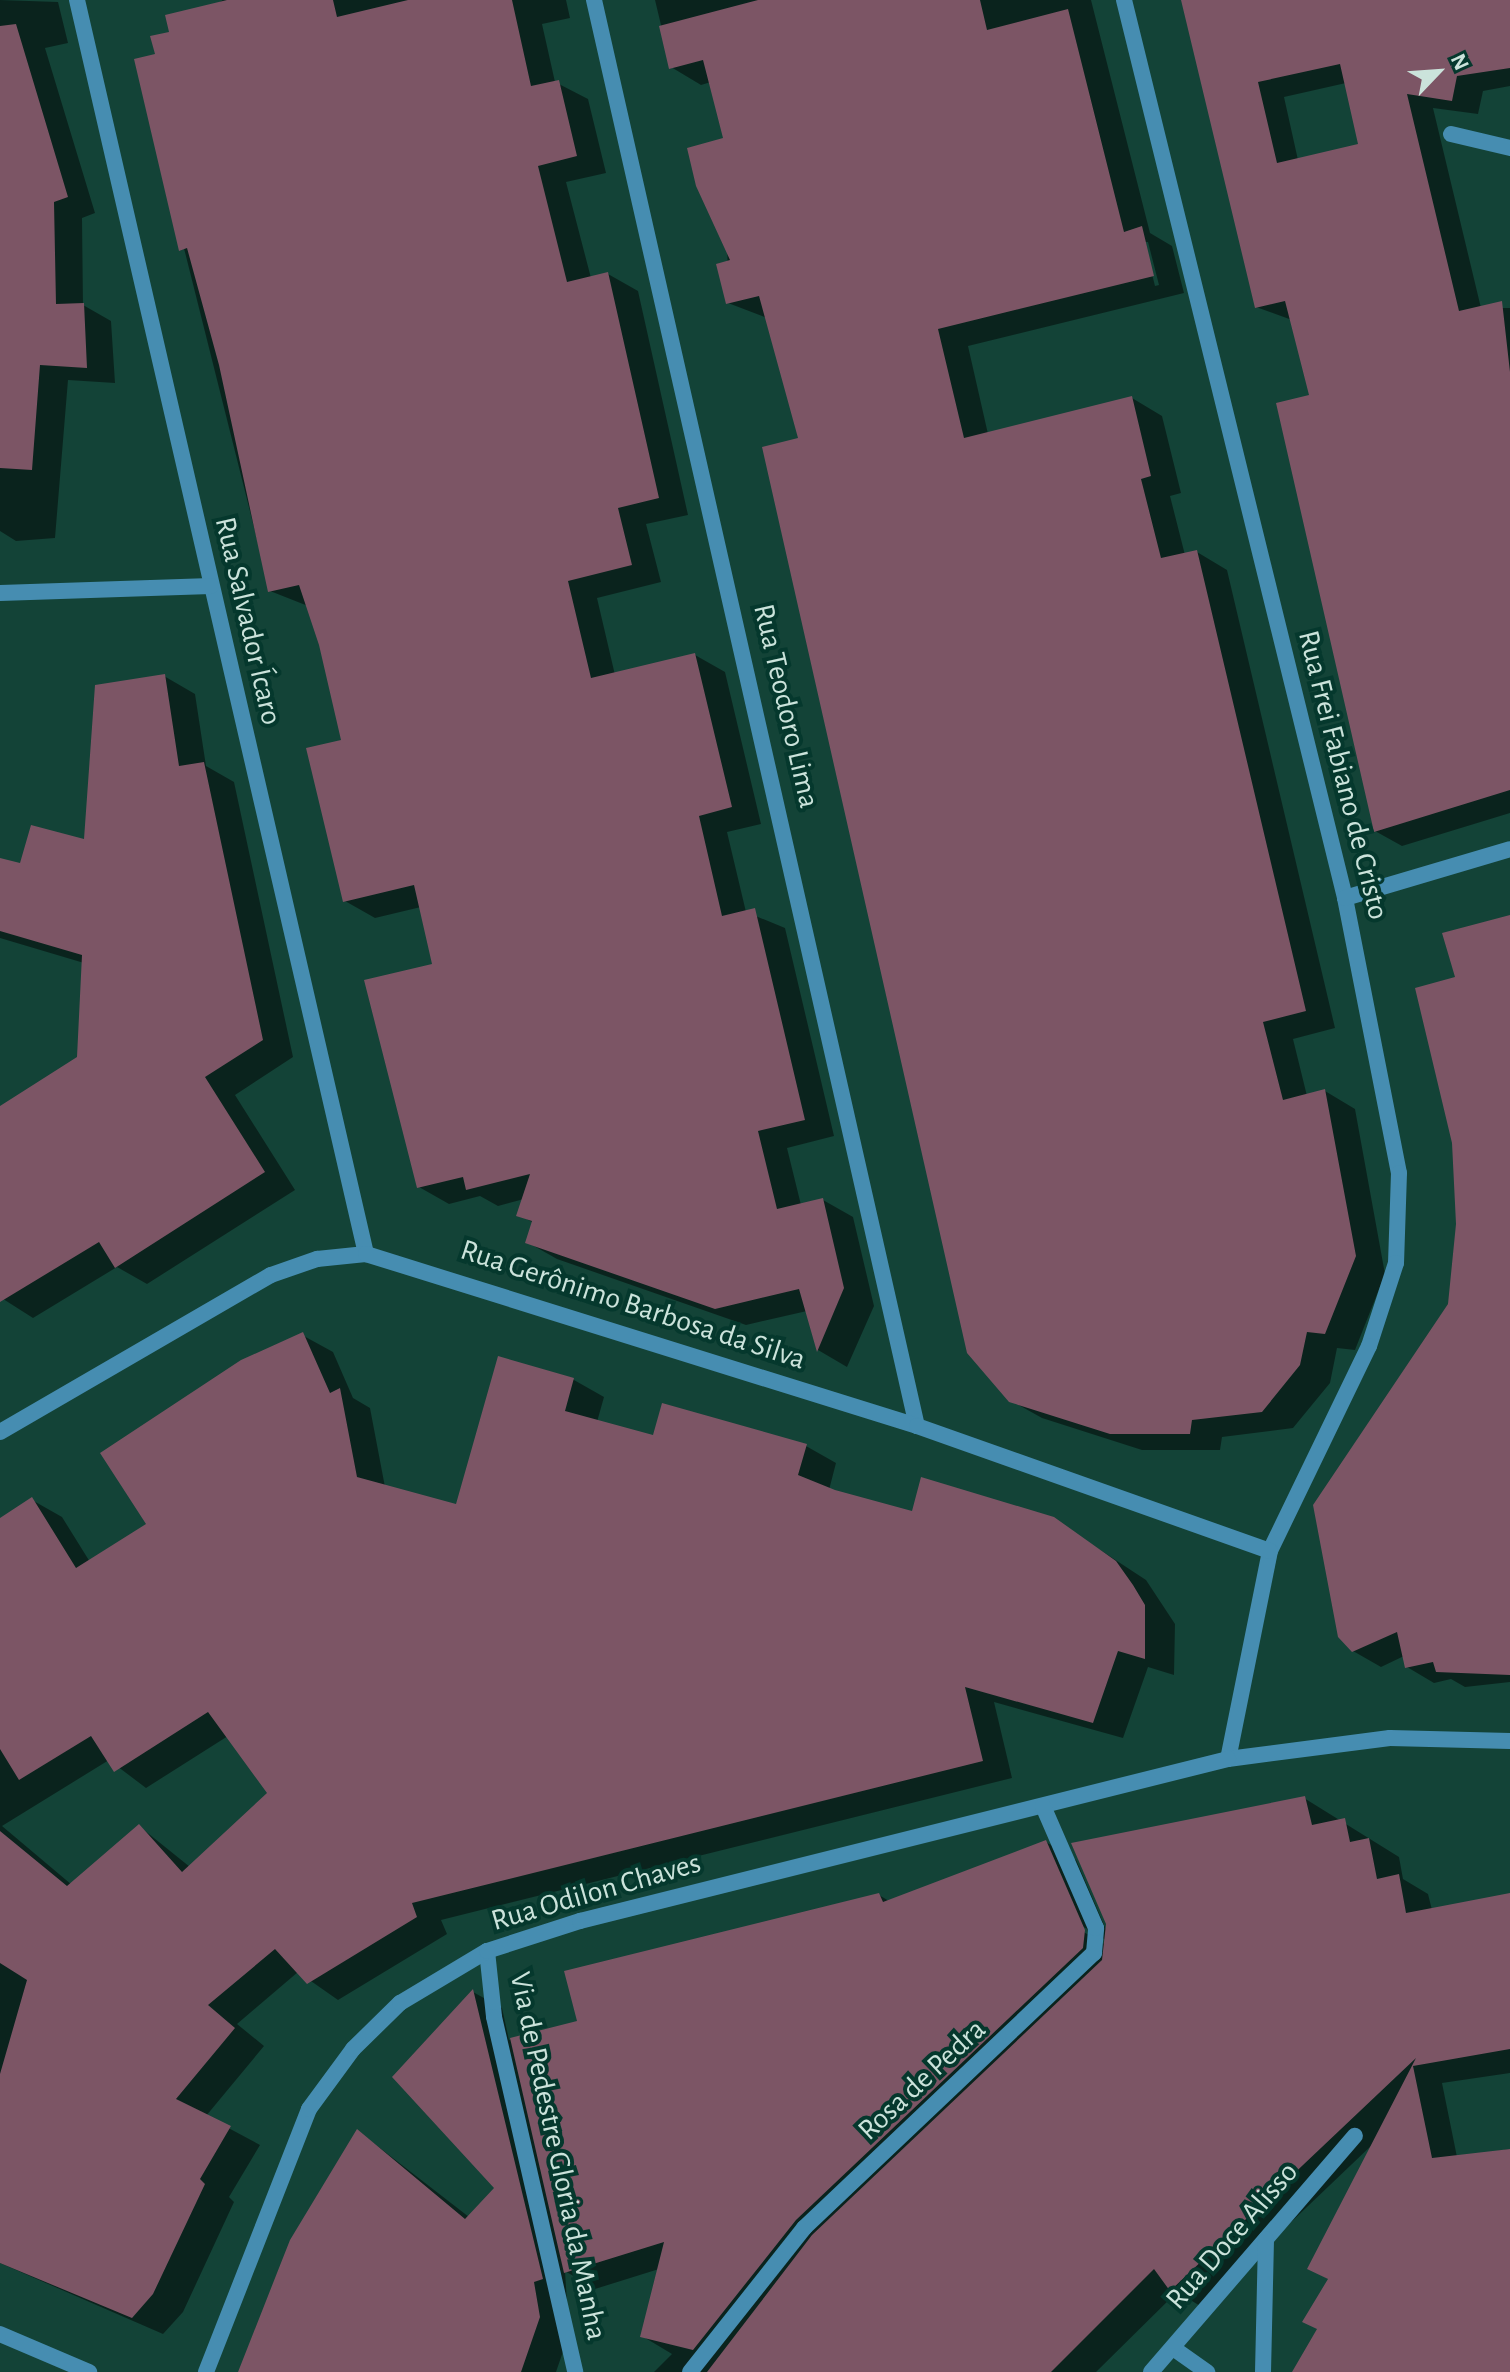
<!DOCTYPE html>
<html>
<head>
<meta charset="utf-8">
<style>
  body { margin:0 }
  #map { position:relative; width:1510px; height:2372px; overflow:hidden; background:#134337; font-family:"Alegreya Sans",sans-serif }
  div>[style] { position:absolute }
  .shadow>* { inset:0; background:#0007 }
  .building>* { inset:0; background:#7c5565 }
  .minor>* { height:16px; margin:-8px; padding:0 8px; transform-origin:8px; border-radius:8px; background:#468db1 }
  span { translate:-50% -50%; white-space:nowrap; text-align:center; line-height:1.15; -webkit-text-stroke:8px #05382d; paint-order:stroke }
  .street-label { font-size:30px; color:#cbe3db }
  .north { position:absolute; left:1398px; top:32px; width:80px; height:80px; -webkit-text-stroke:6px #05382d; paint-order:stroke; rotate:65deg; font-size:22px; font-weight:700; line-height:32px; text-align:center; color:#cbe3db }
  .north::after { content:''; display:block; margin:auto; width:28px; height:36px; background:#cbe3db; clip-path:polygon(50% 0,100% 100%,50% 72%,0 100%) }
</style>
</head>
<body>
<div id="map">
  <div class="shadow">
    <i style="clip-path:polygon(0 0,58px 2px,68px 43px,45px 48px,95px 213px,82px 218px,83px 305px,111px 321px,115px 383px,68px 380px,55px 538px,16px 541px,0 531px)"></i>
    <i style="clip-path:polygon(223px 0,566px 0,570px 18px,542px 24px,555px 82px,588px 99px,606px 173px,566px 182px,591px 278px,608px 274px,638px 291px,688px 515px,646px 524px,661px 582px,597px 598px,615px 675px,695px 655px,725px 672px,761px 824px,727px 832px,746px 912px,785px 928px,834px 1136px,787px 1148px,801px 1205px,823px 1200px,853px 1217px,874px 1306px,847px 1367px,818px 1350px,807px 1311px,746px 1325px,557px 1259px,527px 1242px,534px 1223px,519px 1215px,524px 1199px,498px 1206px,480px 1196px,449px 1204px,419px 1187px,435px 965px,421px 907px,375px 918px,345px 901px,343px 741px,321px 645px,308px 606px,270px 591px,137px 61px,157px 56px,171px 34px)"></i>
    <i style="clip-path:polygon(evenodd,655px 0,1091px 0,1150px 233px,1172px 246px,1184px 293px,968px 346px,988px 434px,1132px 398px,1162px 416px,1181px 493px,1170px 496px,1185px 555px,1197px 552px,1227px 570px,1335px 1028px,1293px 1039px,1307px 1096px,1325px 1091px,1355px 1109px,1385px 1274px,1355px 1350px,1337px 1348px,1330px 1383px,1293px 1428px,1222px 1437px,1220px 1450px,1142px 1450px,1042px 1418px,1010px 1400px,800px 440px,767px 318px,728px 303px,726px 139px,711px 82px,701px 85px,671px 67px,655px 0,1144px 242px,1148px 242px,1159px 285px,1155px 286px,1144px 242px)"></i>
    <i style="clip-path:polygon(evenodd,1186px 0,1510px 0,1510px 86px,1483px 91px,1478px 114px,1433px 108px,1481px 308px,1510px 308px,1510px 813px,1402px 846px,1375px 831px,1311px 396px,1292px 320px,1256px 307px,1186px 0,1346px 83px,1361px 146px,1298px 160px,1284px 97px,1346px 83px)"></i>
    <i style="clip-path:polygon(164px 676px,195px 694px,206px 766px,234px 782px,293px 1057px,235px 1095px,295px 1190px,147px 1284px,117px 1267px,33px 1318px,0 1297px,0 1107px,79px 1058px,84px 963px,0 938px,0 860px,21px 866px,86px 842px)"></i>
    <i style="clip-path:polygon(1510px 917px,1510px 1682px,1465px 1687px,1451px 1679px,1434px 1683px,1407px 1667px,1404px 1656px,1381px 1667px,1353px 1651px,1450px 1305px,1458px 1224px,1457px 979px)"></i>
    <i style="clip-path:polygon(evenodd,302px 1335px,333px 1352px,353px 1398px,370px 1408px,385px 1487px,458px 1507px,500px 1358px,574px 1380px,604px 1397px,597px 1422px,654px 1437px,806px 1446px,836px 1463px,829px 1490px,914px 1514px,1053px 1519px,1146px 1580px,1175px 1624px,1174px 1675px,1148px 1667px,1123px 1738px,994px 1702px,1012px 1778px,441px 1920px,447px 1934px,338px 2000px,298px 1972px,237px 2024px,264px 2046px,206px 2116px,260px 2145px,229px 2197px,234px 2202px,183px 2312px,163px 2334px,0 2263px,0 1521px,32px 1500px,62px 1517px,90px 1562px,149px 1525px,302px 1335px,228px 1736px,270px 1793px,190px 1867px,139px 1826px,72px 1885px,2px 1826px,109px 1760px,146px 1788px,228px 1736px)"></i>
    <i style="clip-path:polygon(evenodd,1304px 1798px,1399px 1857px,1403px 1879px,1428px 1894px,1432px 1910px,1510px 1894px,1510px 2073px,1442px 2083px,1457px 2157px,1510px 2149px,1510px 2372px,1295px 2372px,1319px 2329px,1330px 2280px,1309px 2268px,1373px 2144px,1202px 2307px,1177px 2292px,1096px 2372px,654px 2372px,672px 2354px,642px 2336px,659px 2269px,595px 2289px,565px 2271px,569px 2334px,556px 2372px,240px 2372px,358px 2131px,469px 2217px,497px 2188px,473px 1992px,502px 2008px,509px 2040px,580px 2022px,879px 1895px,889px 1901px,1046px 1842px,1076px 1860px,1107px 1932px,1304px 1798px,1077px 1923px,1106px 1940px,1106px 1945px,1075px 1927px,1077px 1923px)"></i>
  </div>
  <div class="building">
    <i style="clip-path:polygon(227px 0,333px 0,337px 17px,408px 0,512px 0,531px 86px,559px 80px,577px 156px,538px 166px,567px 282px,608px 272px,659px 498px,618px 508px,632px 565px,568px 581px,591px 678px,695px 653px,732px 807px,699px 816px,722px 916px,755px 908px,805px 1120px,758px 1131px,777px 1209px,823px 1198px,844px 1288px,817px 1352px,799px 1289px,715px 1309px,525px 1243px,532px 1221px,516px 1216px,530px 1174px,466px 1190px,463px 1177px,417px 1188px,364px 980px,432px 964px,414px 885px,343px 902px,306px 748px,341px 740px,319px 645px,299px 585px,268px 592px,219px 365px,187px 248px,179px 251px,134px 59px,155px 54px,150px 36px,169px 32px,165px 15px)"></i>
    <i style="clip-path:polygon(758px 0,980px 0,987px 30px,1068px 9px,1124px 232px,1142px 226px,1154px 276px,938px 329px,964px 438px,1132px 396px,1151px 476px,1141px 479px,1161px 558px,1197px 550px,1306px 1011px,1263px 1022px,1283px 1100px,1325px 1089px,1356px 1256px,1325px 1334px,1307px 1332px,1300px 1365px,1262px 1412px,1192px 1420px,1190px 1434px,1110px 1434px,1009px 1402px,967px 1353px,762px 447px,798px 438px,759px 296px,726px 304px,716px 264px,730px 260px,696px 186px,687px 148px,723px 138px,703px 60px,669px 69px,659px 26px)"></i>
    <i style="clip-path:polygon(evenodd,1181px 0,1510px 0,1510px 68px,1457px 76px,1452px 101px,1407px 94px,1459px 311px,1502px 301px,1510px 372px,1510px 790px,1374px 832px,1276px 403px,1309px 395px,1285px 301px,1255px 308px,1181px 0,1340px 64px,1358px 144px,1277px 163px,1258px 82px,1340px 64px)"></i>
    <i style="clip-path:polygon(16px 24px,68px 197px,54px 202px,56px 304px,84px 303px,87px 368px,40px 365px,32px 470px,0 468px,0 26px)"></i>
    <i style="clip-path:polygon(165px 674px,179px 766px,204px 762px,263px 1040px,205px 1077px,265px 1172px,115px 1268px,99px 1242px,0 1302px,0 1106px,77px 1057px,82px 955px,0 931px,0 858px,20px 863px,31px 825px,84px 839px,95px 685px)"></i>
    <i style="clip-path:polygon(1510px 915px,1510px 1675px,1436px 1672px,1433px 1662px,1405px 1668px,1397px 1632px,1352px 1652px,1338px 1637px,1313px 1505px,1448px 1304px,1456px 1224px,1452px 1143px,1415px 988px,1455px 977px,1442px 933px)"></i>
    <i style="clip-path:polygon(303px 1332px,330px 1393px,340px 1388px,357px 1477px,456px 1504px,498px 1356px,574px 1378px,565px 1411px,653px 1435px,662px 1403px,807px 1444px,798px 1475px,835px 1490px,912px 1511px,921px 1477px,1054px 1517px,1116px 1561px,1133px 1585px,1145px 1605px,1145px 1659px,1118px 1651px,1093px 1723px,965px 1687px,983px 1761px,412px 1903px,417px 1917px,307px 1984px,275px 1949px,208px 2005px,235px 2028px,176px 2099px,231px 2126px,200px 2179px,205px 2184px,153px 2294px,132px 2318px,0 2263px,0 2074px,27px 1980px,0 1963px,0 1831px,67px 1886px,139px 1824px,182px 1872px,267px 1793px,208px 1712px,114px 1772px,91px 1736px,19px 1780px,0 1749px,0 1518px,32px 1497px,76px 1568px,146px 1524px,100px 1453px,241px 1360px)"></i>
    <i style="clip-path:polygon(1305px 1796px,1312px 1825px,1345px 1818px,1350px 1842px,1369px 1838px,1377px 1879px,1399px 1874px,1406px 1913px,1510px 1893px,1510px 2049px,1413px 2066px,1432px 2158px,1510px 2149px,1510px 2372px,1292px 2372px,1317px 2329px,1302px 2322px,1328px 2279px,1307px 2269px,1416px 2058px,1170px 2291px,1154px 2269px,1051px 2372px,707px 2372px,812px 2235px,1102px 1960px,1106px 1924px,1071px 1843px)"></i>
    <i style="clip-path:polygon(1046px 1840px,1085px 1930px,1083px 1948px,796px 2220px,693px 2350px,640px 2337px,664px 2242px,564px 2273px,510px 2038px,577px 2021px,564px 1971px,879px 1893px,883px 1902px)"></i>
    <i style="clip-path:polygon(473px 1989px,543px 2279px,534px 2282px,540px 2317px,521px 2372px,238px 2372px,290px 2240px,357px 2129px,465px 2219px,494px 2188px,392px 2077px)"></i>
  </div>
  <div class="minor">
    <i style="left:77px;top:0;width:1287px;rotate:77.02deg"></i>
    <i style="left:594px;top:0;width:1462px;rotate:77.24deg"></i>
    <i style="left:1124px;top:0;width:925px;rotate:76.17deg"></i>
    <i style="left:1345px;top:898px;width:280px;rotate:78.9deg"></i>
    <i style="left:1399px;top:1173px;width:90px;rotate:91.9deg"></i>
    <i style="left:1396px;top:1263px;width:87px;rotate:108deg"></i>
    <i style="left:1369px;top:1346px;width:228px;rotate:115.8deg"></i>
    <i style="left:1270px;top:1551px;width:212px;rotate:101.4deg"></i>
    <i style="left:1228px;top:1759px;width:163px;rotate:-7.4deg"></i>
    <i style="left:1390px;top:1738px;width:120px;rotate:1.4deg"></i>
    <i style="left:1451px;top:134px;width:61px;rotate:13.3deg"></i>
    <i style="left:0;top:593px;width:211px;rotate:-1.9deg"></i>
    <i style="left:1345px;top:898px;width:172px;rotate:-16.5deg"></i>
    <i style="left:0;top:1432px;width:313px;rotate:-30.1deg"></i>
    <i style="left:271px;top:1275px;width:49px;rotate:-19.2deg"></i>
    <i style="left:317px;top:1259px;width:49px;rotate:-5.8deg"></i>
    <i style="left:366px;top:1254px;width:577px;rotate:17.34deg"></i>
    <i style="left:917px;top:1426px;width:374px;rotate:19.5deg"></i>
    <i style="left:487px;top:1951px;width:66px;rotate:83.9deg"></i>
    <i style="left:494px;top:2017px;width:364px;rotate:77.1deg"></i>
    <i style="left:0;top:2334px;width:97px;rotate:23.1deg"></i>
    <i style="left:1173px;top:2348px;width:42px;rotate:35.2deg"></i>
    <i style="left:206px;top:2372px;width:282px;rotate:-68.6deg"></i>
    <i style="left:309px;top:2109px;width:74px;rotate:-53.7deg"></i>
    <i style="left:353px;top:2049px;width:66px;rotate:-44.4deg"></i>
    <i style="left:400px;top:2003px;width:101px;rotate:-30.9deg"></i>
    <i style="left:487px;top:1951px;width:98px;rotate:-17.9deg"></i>
    <i style="left:580px;top:1921px;width:668px;rotate:-14.04deg"></i>
    <i style="left:690px;top:2372px;width:184px;rotate:-51.6deg"></i>
    <i style="left:804px;top:2228px;width:400px;rotate:-43.5deg"></i>
    <i style="left:1094px;top:1953px;width:25px;rotate:-85deg"></i>
    <i style="left:1096px;top:1928px;width:133px;rotate:-113.5deg"></i>
    <i style="left:1151px;top:2372px;width:312px;rotate:-49.2deg"></i>
    <i style="left:1263px;top:2372px;width:133px;rotate:-88.7deg"></i>
  </div>
  <div class="street-label">
    <span style="left:248px;top:621px;rotate:77deg">Rua Salvador Ícaro</span>
    <span style="left:786px;top:706px;rotate:77deg">Rua Teodoro Lima</span>
    <span style="left:1343px;top:775px;rotate:76deg">Rua Frei Fabiano de Cristo</span>
    <span style="left:633px;top:1305px;rotate:18deg">Rua Gerônimo Barbosa da Silva</span>
    <span style="left:596px;top:1892px;rotate:-16deg">Rua Odilon Chaves</span>
    <span style="left:922px;top:2080px;rotate:-43deg">Rosa de Pedra</span>
    <span style="left:558px;top:2156px;rotate:78deg">Via de Pedestre Gloria da Manha</span>
    <span style="left:1232px;top:2236px;rotate:-49deg">Rua Doce Alisso</span>
  </div>
  <div class="north">N</div>
</div>
</body>
</html>
